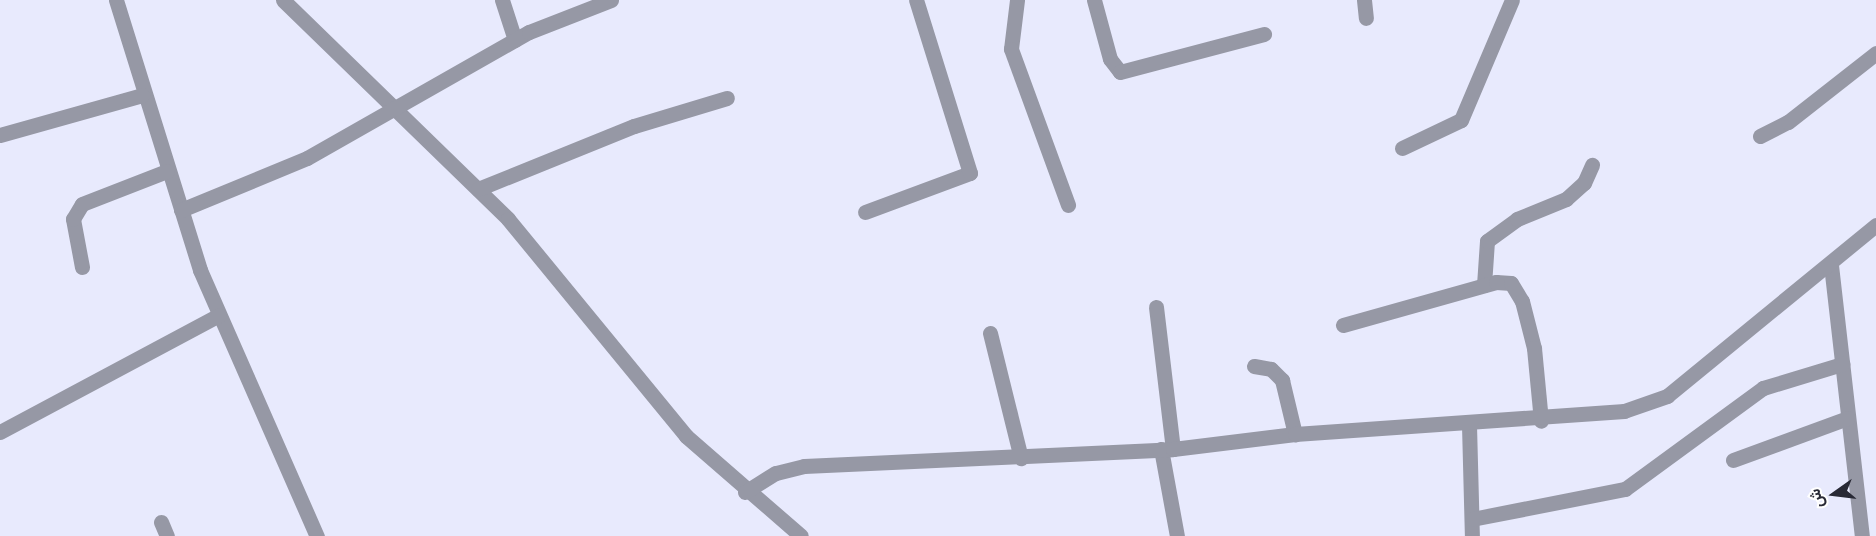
<!DOCTYPE html>
<html>
<head>
<meta charset="utf-8">
<style>
  body { margin:0 }
  #map { position:relative; width:1876px; height:536px; overflow:hidden; background:#e8eafd; font-family:"Alegreya Sans",Vazirmatn,sans-serif }
  div>[style] { position:absolute }
  .street>* { height:15px; margin:-7.5px; padding:0 7.5px; transform-origin:7.5px; border-radius:7.5px; background:#9698a5 }
  span { translate:-50% -50%; white-space:nowrap; text-align:center; line-height:1.15; -webkit-text-stroke:5px #fff; paint-order:stroke }
  .north { position:absolute; left:1804px; top:464px; width:60px; height:60px; -webkit-text-stroke:4px #fff; paint-order:stroke; rotate:256deg; font-size:16px; font-weight:700; line-height:24px; text-align:center; color:#282935 }
  .north::after { content:''; display:block; margin:auto; width:21px; height:27px; background:#282935; clip-path:polygon(50% 0,100% 100%,50% 72%,0 100%) }
</style>
</head>
<body>
<div id="map">
  <div class="street">
    <i style="left:116px;top:0;width:283px;rotate:72.7deg"></i>
    <i style="left:200px;top:270px;width:291px;rotate:66.3deg"></i>
    <i style="left:283px;top:0;width:314px;rotate:44.2deg"></i>
    <i style="left:508px;top:219px;width:281px;rotate:50.6deg"></i>
    <i style="left:686px;top:436px;width:152px;rotate:41deg"></i>
    <i style="left:502px;top:0;width:42px;rotate:72deg"></i>
    <i style="left:1017px;top:0;width:49px;rotate:97deg"></i>
    <i style="left:1011px;top:49px;width:166px;rotate:69.9deg"></i>
    <i style="left:1094px;top:0;width:61px;rotate:74.8deg"></i>
    <i style="left:1110px;top:59px;width:16px;rotate:52deg"></i>
    <i style="left:1120px;top:72px;width:149px;rotate:-14.8deg"></i>
    <i style="left:1364px;top:0;width:18px;rotate:84deg"></i>
    <i style="left:0;top:135px;width:148px;rotate:-15.7deg"></i>
    <i style="left:1760px;top:136px;width:31px;rotate:-27deg"></i>
    <i style="left:1788px;top:122px;width:112px;rotate:-38.1deg"></i>
    <i style="left:1402px;top:148px;width:65px;rotate:-25.4deg"></i>
    <i style="left:1461px;top:120px;width:130px;rotate:-67deg"></i>
    <i style="left:478px;top:189px;width:168px;rotate:-22deg"></i>
    <i style="left:634px;top:126px;width:97px;rotate:-16.8deg"></i>
    <i style="left:181px;top:210px;width:136px;rotate:-22.4deg"></i>
    <i style="left:307px;top:158px;width:255px;rotate:-29.6deg"></i>
    <i style="left:529px;top:32px;width:88px;rotate:-21.3deg"></i>
    <i style="left:865px;top:212px;width:112px;rotate:-20.4deg"></i>
    <i style="left:970px;top:173px;width:181px;rotate:-107.3deg"></i>
    <i style="left:1831px;top:265px;width:273px;rotate:83.5deg"></i>
    <i style="left:82px;top:267px;width:49px;rotate:-100.6deg"></i>
    <i style="left:73px;top:219px;width:17px;rotate:-59deg"></i>
    <i style="left:82px;top:204px;width:91px;rotate:-21.2deg"></i>
    <i style="left:1484px;top:285px;width:44px;rotate:-86.1deg"></i>
    <i style="left:1487px;top:241px;width:37px;rotate:-36deg"></i>
    <i style="left:1517px;top:219px;width:53px;rotate:-22.2deg"></i>
    <i style="left:1566px;top:199px;width:24px;rotate:-42deg"></i>
    <i style="left:1584px;top:183px;width:20px;rotate:-66deg"></i>
    <i style="left:1156px;top:307px;width:143px;rotate:83.2deg"></i>
    <i style="left:1343px;top:325px;width:159px;rotate:-15.7deg"></i>
    <i style="left:1496px;top:282px;width:15px;rotate:4deg"></i>
    <i style="left:1511px;top:283px;width:21px;rotate:59deg"></i>
    <i style="left:1522px;top:301px;width:49px;rotate:75.7deg"></i>
    <i style="left:1534px;top:348px;width:73px;rotate:84.5deg"></i>
    <i style="left:990px;top:333px;width:129px;rotate:76.1deg"></i>
    <i style="left:1254px;top:366px;width:17px;rotate:10deg"></i>
    <i style="left:1271px;top:369px;width:16px;rotate:45deg"></i>
    <i style="left:1282px;top:380px;width:56px;rotate:76.5deg"></i>
    <i style="left:1469px;top:425px;width:111px;rotate:88.5deg"></i>
    <i style="left:0;top:432px;width:248px;rotate:-28.1deg"></i>
    <i style="left:1161px;top:449px;width:88px;rotate:79.6deg"></i>
    <i style="left:1733px;top:460px;width:122px;rotate:-20.1deg"></i>
    <i style="left:745px;top:492px;width:36px;rotate:-32deg"></i>
    <i style="left:776px;top:473px;width:29px;rotate:-14deg"></i>
    <i style="left:804px;top:466px;width:369px;rotate:-2.6deg"></i>
    <i style="left:1173px;top:449px;width:123px;rotate:-7deg"></i>
    <i style="left:1295px;top:434px;width:330px;rotate:-4deg"></i>
    <i style="left:1624px;top:411px;width:46px;rotate:-19.2deg"></i>
    <i style="left:1667px;top:396px;width:270px;rotate:-39.3deg"></i>
    <i style="left:1472px;top:519px;width:156px;rotate:-11.1deg"></i>
    <i style="left:1625px;top:489px;width:171px;rotate:-36.2deg"></i>
    <i style="left:1763px;top:388px;width:83px;rotate:-16.9deg"></i>
    <i style="left:161px;top:522px;width:15px;rotate:67deg"></i>
  </div>
  <div class="north">ش</div>
</div>
</body>
</html>
